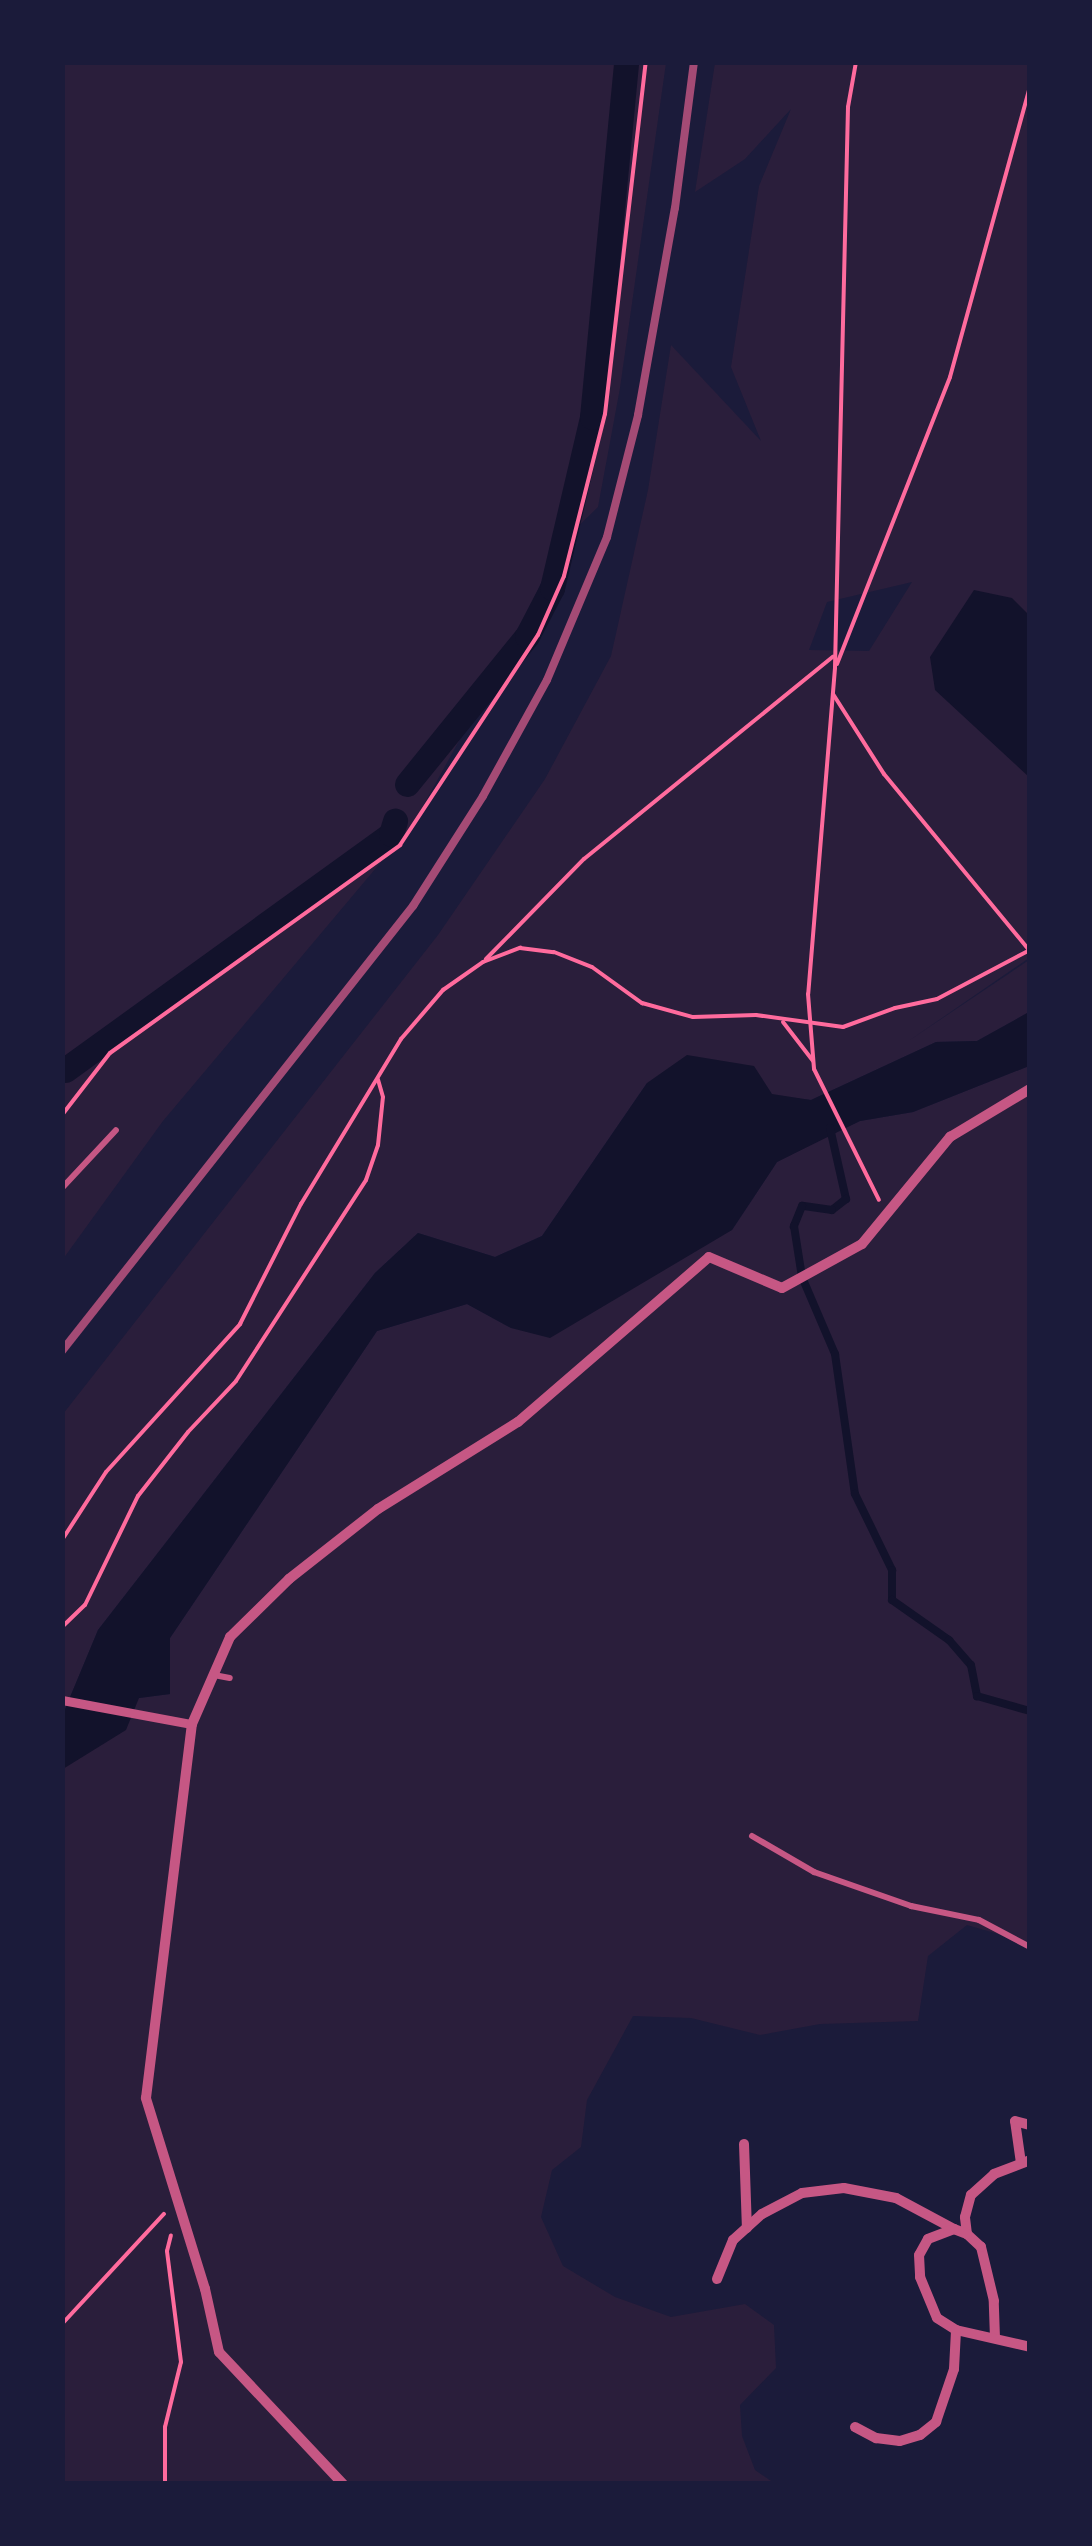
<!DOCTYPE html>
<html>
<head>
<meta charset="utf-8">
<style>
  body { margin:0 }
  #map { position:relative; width:1092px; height:2546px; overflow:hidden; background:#1b1b3a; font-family:"PT Sans",sans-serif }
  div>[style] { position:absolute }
  .green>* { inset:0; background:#2a1e3b }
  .water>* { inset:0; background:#12122b }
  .stream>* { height:8px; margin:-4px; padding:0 4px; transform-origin:4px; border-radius:4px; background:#12122b }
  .canal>* { height:25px; margin:-12.5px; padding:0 12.5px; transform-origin:12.5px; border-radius:12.5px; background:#12122b }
  .path>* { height:4px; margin:-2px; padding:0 2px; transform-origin:2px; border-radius:2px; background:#ff6b9d }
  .service>* { height:6px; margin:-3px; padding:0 3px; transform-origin:3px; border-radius:3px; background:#c65784 }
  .pedestrian>* { height:9px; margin:-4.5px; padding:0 4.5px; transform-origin:4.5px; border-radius:4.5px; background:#c65784 }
  .minor>* { height:10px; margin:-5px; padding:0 5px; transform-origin:5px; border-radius:5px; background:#c65784 }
  .rail>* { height:8px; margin:-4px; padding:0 4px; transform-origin:4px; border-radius:4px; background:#a44b75 }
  span { translate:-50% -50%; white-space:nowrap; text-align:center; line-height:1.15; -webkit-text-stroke:8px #1b1b3a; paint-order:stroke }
  .frame { position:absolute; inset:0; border:65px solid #1b1b3a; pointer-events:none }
</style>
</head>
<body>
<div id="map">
  <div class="green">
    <i style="clip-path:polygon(63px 63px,666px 63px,620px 388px,598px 507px,558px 546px,515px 640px,413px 824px,163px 1121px,63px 1259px)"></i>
    <i style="clip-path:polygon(evenodd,715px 63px,1029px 63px,1029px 958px,907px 1042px,1029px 960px,1029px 1012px,977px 1041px,936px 1042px,811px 1100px,647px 1083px,542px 1236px,495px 1257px,418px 1233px,375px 1273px,98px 1630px,63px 1714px,63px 1414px,438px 935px,545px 779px,611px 656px,648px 490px,671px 345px,761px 441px,731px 367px,759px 186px,791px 109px,745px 159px,695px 192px,715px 63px,912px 582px,869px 651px,809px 650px,827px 602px,912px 582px)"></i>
    <i style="clip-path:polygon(1029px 1066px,1029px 1943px,967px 1925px,928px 1956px,918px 2021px,820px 2024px,760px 2035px,691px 2018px,633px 2016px,587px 2100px,581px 2147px,552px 2170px,541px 2217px,563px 2266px,615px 2297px,671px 2317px,745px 2304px,774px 2325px,776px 2368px,740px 2405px,742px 2436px,755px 2470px,774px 2483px,63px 2484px,63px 1769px,139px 1698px,170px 1694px,170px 1638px,377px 1331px,467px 1304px,511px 1328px,732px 1230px,777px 1162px,829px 1135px,860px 1121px,913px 1112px)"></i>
  </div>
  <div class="water">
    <i style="clip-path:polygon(974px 590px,1012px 598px,1029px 615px,1029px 777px,935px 690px,930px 657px)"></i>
    <i style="clip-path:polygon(1029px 1012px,1029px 1066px,913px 1112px,860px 1121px,777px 1162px,732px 1230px,550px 1338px,511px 1328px,467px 1304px,377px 1331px,170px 1638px,170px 1694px,139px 1698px,126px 1730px,63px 1769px,63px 1714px,98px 1630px,375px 1273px,418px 1233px,495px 1257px,542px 1236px,647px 1083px,687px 1055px,754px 1066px,772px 1094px,811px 1100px,936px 1042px,977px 1041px)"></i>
  </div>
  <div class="stream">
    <i style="left:830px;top:1128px;width:73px;rotate:77.3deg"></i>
    <i style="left:846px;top:1199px;width:18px;rotate:142deg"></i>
    <i style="left:832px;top:1210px;width:30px;rotate:-172deg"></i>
    <i style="left:802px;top:1206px;width:22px;rotate:112deg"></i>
    <i style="left:794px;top:1226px;width:52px;rotate:81.1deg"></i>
    <i style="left:802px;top:1277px;width:84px;rotate:66.8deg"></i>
    <i style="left:835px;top:1354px;width:141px;rotate:81.9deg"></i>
    <i style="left:855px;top:1494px;width:85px;rotate:64deg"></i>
    <i style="left:892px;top:1570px;width:30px;rotate:90deg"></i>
    <i style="left:892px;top:1600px;width:70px;rotate:35.1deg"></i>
    <i style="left:949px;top:1640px;width:33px;rotate:49deg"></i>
    <i style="left:971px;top:1665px;width:32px;rotate:79deg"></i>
    <i style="left:977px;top:1696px;width:55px;rotate:15.8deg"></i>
  </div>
  <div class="canal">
    <i style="left:407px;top:784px;width:191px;rotate:-51deg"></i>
    <i style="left:527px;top:636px;width:54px;rotate:-62.5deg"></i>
    <i style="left:552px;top:588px;width:176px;rotate:-76.8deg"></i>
    <i style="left:592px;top:417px;width:357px;rotate:-84.5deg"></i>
    <i style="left:65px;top:1070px;width:402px;rotate:-35.9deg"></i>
    <i style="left:391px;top:834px;width:14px;rotate:-73deg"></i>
  </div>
  <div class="path">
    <i style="left:856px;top:62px;width:46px;rotate:100.1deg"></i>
    <i style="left:848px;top:107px;width:561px;rotate:91.33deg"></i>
    <i style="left:835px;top:668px;width:327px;rotate:94.7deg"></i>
    <i style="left:808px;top:994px;width:75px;rotate:85.4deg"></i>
    <i style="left:814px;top:1069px;width:146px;rotate:63.6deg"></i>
    <i style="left:837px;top:664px;width:308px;rotate:-68.5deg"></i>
    <i style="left:950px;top:377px;width:302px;rotate:-74.6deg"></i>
    <i style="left:833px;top:694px;width:95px;rotate:57.5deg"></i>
    <i style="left:884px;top:774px;width:228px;rotate:50.5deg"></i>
    <i style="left:486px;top:959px;width:140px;rotate:-45.6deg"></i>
    <i style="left:584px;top:859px;width:321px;rotate:-39.1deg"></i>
    <i style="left:783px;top:1022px;width:49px;rotate:52.4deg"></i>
    <i style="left:62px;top:1115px;width:78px;rotate:-52.3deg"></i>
    <i style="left:110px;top:1053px;width:357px;rotate:-35.6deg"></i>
    <i style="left:400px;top:845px;width:251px;rotate:-56.7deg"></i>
    <i style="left:538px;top:635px;width:64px;rotate:-66.2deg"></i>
    <i style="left:564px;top:576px;width:167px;rotate:-75.8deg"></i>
    <i style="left:605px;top:414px;width:354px;rotate:-83.4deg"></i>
    <i style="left:62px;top:1540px;width:81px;rotate:-57.1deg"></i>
    <i style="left:106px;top:1472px;width:200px;rotate:-47.8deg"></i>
    <i style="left:240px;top:1324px;width:135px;rotate:-63.1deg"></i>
    <i style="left:301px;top:1204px;width:193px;rotate:-58.8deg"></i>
    <i style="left:401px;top:1039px;width:65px;rotate:-49.4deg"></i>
    <i style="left:443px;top:990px;width:49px;rotate:-35deg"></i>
    <i style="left:483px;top:962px;width:40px;rotate:-21deg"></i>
    <i style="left:520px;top:948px;width:34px;rotate:7deg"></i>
    <i style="left:554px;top:952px;width:41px;rotate:21.5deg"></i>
    <i style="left:592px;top:967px;width:62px;rotate:35.8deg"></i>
    <i style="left:642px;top:1003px;width:53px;rotate:15.4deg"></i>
    <i style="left:693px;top:1017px;width:63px;rotate:-1.8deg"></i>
    <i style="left:756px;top:1015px;width:88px;rotate:7.9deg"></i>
    <i style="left:843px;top:1027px;width:55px;rotate:-20.1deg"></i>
    <i style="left:895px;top:1008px;width:43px;rotate:-12.1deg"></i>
    <i style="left:937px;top:999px;width:105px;rotate:-27.8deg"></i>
    <i style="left:62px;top:1627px;width:32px;rotate:-44deg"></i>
    <i style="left:85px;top:1605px;width:121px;rotate:-64.1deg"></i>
    <i style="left:138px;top:1496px;width:81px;rotate:-52deg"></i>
    <i style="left:188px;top:1432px;width:70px;rotate:-46.7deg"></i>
    <i style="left:236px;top:1381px;width:239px;rotate:-57.1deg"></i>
    <i style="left:366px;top:1180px;width:37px;rotate:-71deg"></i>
    <i style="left:378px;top:1145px;width:48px;rotate:-84.1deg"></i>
    <i style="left:383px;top:1097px;width:18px;rotate:-106deg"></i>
    <i style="left:62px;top:2324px;width:150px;rotate:-47.2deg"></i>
    <i style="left:165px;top:2484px;width:57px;rotate:-90deg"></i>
    <i style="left:165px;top:2427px;width:67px;rotate:-76.2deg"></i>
    <i style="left:181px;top:2362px;width:112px;rotate:-97.2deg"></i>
    <i style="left:167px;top:2251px;width:16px;rotate:-76deg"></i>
  </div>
  <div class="service">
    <i style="left:62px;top:1188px;width:79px;rotate:-47deg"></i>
    <i style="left:214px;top:1675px;width:16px;rotate:11deg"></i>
    <i style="left:752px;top:1836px;width:72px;rotate:30.1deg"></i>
    <i style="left:814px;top:1872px;width:103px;rotate:19.3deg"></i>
    <i style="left:911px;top:1906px;width:69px;rotate:11.6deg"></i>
    <i style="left:979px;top:1920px;width:58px;rotate:27.9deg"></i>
  </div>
  <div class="pedestrian">
    <i style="left:62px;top:1700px;width:132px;rotate:10.5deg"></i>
  </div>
  <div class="minor">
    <i style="left:744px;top:2144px;width:84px;rotate:88deg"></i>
    <i style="left:1021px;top:2163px;width:42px;rotate:-98.1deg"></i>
    <i style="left:1015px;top:2121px;width:16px;rotate:15deg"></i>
    <i style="left:967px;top:2234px;width:17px;rotate:-97deg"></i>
    <i style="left:965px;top:2217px;width:23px;rotate:-75deg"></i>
    <i style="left:971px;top:2195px;width:31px;rotate:-42deg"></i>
    <i style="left:994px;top:2174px;width:39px;rotate:-21deg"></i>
    <i style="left:717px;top:2279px;width:42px;rotate:-67.7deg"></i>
    <i style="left:733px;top:2240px;width:39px;rotate:-42deg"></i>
    <i style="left:762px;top:2214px;width:45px;rotate:-27.7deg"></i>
    <i style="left:802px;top:2193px;width:42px;rotate:-6.8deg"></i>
    <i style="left:844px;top:2188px;width:53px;rotate:10.9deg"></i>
    <i style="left:896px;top:2198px;width:66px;rotate:28.1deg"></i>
    <i style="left:995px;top:2338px;width:37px;rotate:-92deg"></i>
    <i style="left:994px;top:2301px;width:56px;rotate:-103.5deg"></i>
    <i style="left:981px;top:2247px;width:19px;rotate:-137deg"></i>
    <i style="left:967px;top:2234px;width:14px;rotate:-159deg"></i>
    <i style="left:954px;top:2229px;width:28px;rotate:159deg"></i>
    <i style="left:928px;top:2239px;width:18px;rotate:119deg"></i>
    <i style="left:919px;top:2255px;width:22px;rotate:87deg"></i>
    <i style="left:920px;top:2277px;width:44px;rotate:67.5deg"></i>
    <i style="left:937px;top:2318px;width:22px;rotate:32deg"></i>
    <i style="left:956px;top:2330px;width:76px;rotate:12.9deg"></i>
    <i style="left:855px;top:2427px;width:24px;rotate:28deg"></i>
    <i style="left:876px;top:2438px;width:24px;rotate:7deg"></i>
    <i style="left:900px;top:2441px;width:21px;rotate:-17deg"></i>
    <i style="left:920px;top:2435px;width:21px;rotate:-39deg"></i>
    <i style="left:936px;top:2422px;width:56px;rotate:-71.2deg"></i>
    <i style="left:954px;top:2369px;width:39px;rotate:-87deg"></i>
    <i style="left:343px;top:2484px;width:181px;rotate:-133.2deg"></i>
    <i style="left:219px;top:2352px;width:65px;rotate:-102.5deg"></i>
    <i style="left:205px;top:2289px;width:200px;rotate:-107.2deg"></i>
    <i style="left:146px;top:2098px;width:377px;rotate:-83deg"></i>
    <i style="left:192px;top:1724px;width:95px;rotate:-66.4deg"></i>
    <i style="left:230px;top:1637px;width:83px;rotate:-44.5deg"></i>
    <i style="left:289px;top:1579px;width:113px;rotate:-38.2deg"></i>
    <i style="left:378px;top:1509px;width:165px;rotate:-31.9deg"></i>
    <i style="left:518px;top:1422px;width:252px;rotate:-40.8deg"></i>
    <i style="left:709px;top:1257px;width:79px;rotate:23deg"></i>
    <i style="left:782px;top:1288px;width:91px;rotate:-28.8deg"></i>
    <i style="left:862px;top:1244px;width:139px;rotate:-50.6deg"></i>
    <i style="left:950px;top:1137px;width:93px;rotate:-31deg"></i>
  </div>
  <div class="rail">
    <i style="left:62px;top:1351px;width:567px;rotate:-51.73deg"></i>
    <i style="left:413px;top:906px;width:130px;rotate:-57.5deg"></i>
    <i style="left:483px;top:796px;width:132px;rotate:-61.1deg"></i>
    <i style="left:547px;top:680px;width:155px;rotate:-67.2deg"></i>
    <i style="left:607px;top:537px;width:126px;rotate:-75.7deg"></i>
    <i style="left:638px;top:415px;width:210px;rotate:-79.9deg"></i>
    <i style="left:675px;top:208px;width:147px;rotate:-82.6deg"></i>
  </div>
  <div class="frame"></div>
</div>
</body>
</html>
